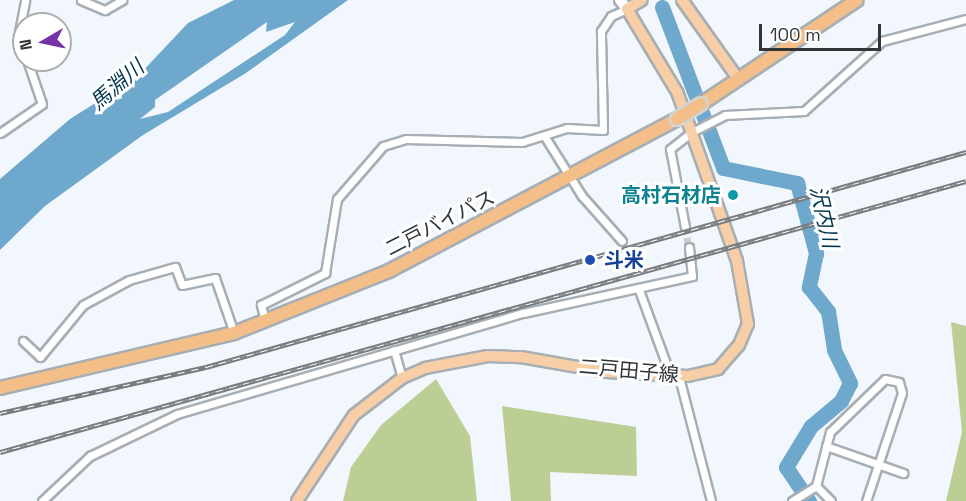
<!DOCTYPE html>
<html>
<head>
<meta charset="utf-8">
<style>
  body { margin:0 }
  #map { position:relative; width:966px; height:501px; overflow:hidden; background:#f1f7fd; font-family:"Space Grotesk","Noto Sans JP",sans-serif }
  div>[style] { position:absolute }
  .forest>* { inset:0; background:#bcce94 }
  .water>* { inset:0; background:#6ea9cd }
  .river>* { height:15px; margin:-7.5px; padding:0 7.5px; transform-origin:7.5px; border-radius:7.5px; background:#6ea9cd }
  .minor-tunnel>* { height:7px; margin-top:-3.5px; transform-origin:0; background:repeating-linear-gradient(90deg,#cbd0d5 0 7px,transparent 0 10.5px) }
  .roads { filter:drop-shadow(2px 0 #a7aeb4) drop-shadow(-2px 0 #a7aeb4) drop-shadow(0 2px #a7aeb4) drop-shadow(0 -2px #a7aeb4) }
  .minor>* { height:7px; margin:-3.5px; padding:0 3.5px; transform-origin:3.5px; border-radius:3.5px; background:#fff }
  .secondary>* { height:10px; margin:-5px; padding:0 5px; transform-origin:5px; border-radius:5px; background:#fff }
  .primary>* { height:10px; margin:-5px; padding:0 5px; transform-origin:5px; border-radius:5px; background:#f7cea6 }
  .trunk>* { height:12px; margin:-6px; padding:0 6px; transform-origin:6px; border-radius:6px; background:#f4be88 }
  .rail>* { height:4.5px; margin-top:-2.25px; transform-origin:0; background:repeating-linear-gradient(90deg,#fff 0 7px,#787c7f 0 14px); box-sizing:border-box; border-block:2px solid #787c7f }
  .bridges { filter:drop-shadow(2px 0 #d2d3d3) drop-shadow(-2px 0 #d2d3d3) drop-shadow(0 2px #d2d3d3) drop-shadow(0 -2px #d2d3d3) }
  .trunk-bridge>* { height:12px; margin:-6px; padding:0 6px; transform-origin:6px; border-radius:6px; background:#f4be88 }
  .dots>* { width:16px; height:16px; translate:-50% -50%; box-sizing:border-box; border:3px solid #fff; border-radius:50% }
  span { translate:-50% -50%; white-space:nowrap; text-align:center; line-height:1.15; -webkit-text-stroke:6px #fff; paint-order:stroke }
  .culture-label { font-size:20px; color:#0d838f; font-weight:700 }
  .right { translate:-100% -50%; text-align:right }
  .street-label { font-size:20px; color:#323537 }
  .transit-label { font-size:20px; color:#164399; font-weight:700 }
  .left { translate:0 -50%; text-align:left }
  .water-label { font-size:21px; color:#03374f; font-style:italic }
  .north { position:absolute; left:12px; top:12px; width:60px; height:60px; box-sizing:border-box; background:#fff; border:2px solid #adaeaf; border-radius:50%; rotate:261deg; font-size:16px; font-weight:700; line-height:24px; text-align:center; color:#323537 }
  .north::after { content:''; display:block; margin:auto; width:21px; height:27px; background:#7532a7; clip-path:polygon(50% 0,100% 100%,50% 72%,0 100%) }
  .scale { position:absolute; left:759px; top:24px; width:122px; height:27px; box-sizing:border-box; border:3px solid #323537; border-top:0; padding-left:8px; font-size:18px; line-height:21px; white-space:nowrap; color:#323537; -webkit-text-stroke:4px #fff; paint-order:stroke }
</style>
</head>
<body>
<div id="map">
  <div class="forest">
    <i style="clip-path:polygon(951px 322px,966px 326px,966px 501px,946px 501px,962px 432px)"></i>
    <i style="clip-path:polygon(436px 379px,470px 436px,477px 501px,343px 501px,351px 467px,381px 425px)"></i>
    <i style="clip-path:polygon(502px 406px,636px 427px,637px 476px,550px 472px,551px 501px,511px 501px)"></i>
  </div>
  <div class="water">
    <i style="clip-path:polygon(evenodd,234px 0,348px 0,246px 73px,143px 135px,45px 206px,0 250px,0 179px,70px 119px,138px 76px,188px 23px,234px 0,267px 22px,266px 32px,295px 22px,285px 35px,168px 112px,140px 119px,155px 107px,155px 100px,267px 22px)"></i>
  </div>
  <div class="river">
    <i style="left:662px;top:7px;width:172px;rotate:69.2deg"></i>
    <i style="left:723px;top:168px;width:76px;rotate:11.5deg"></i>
    <i style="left:797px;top:183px;width:73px;rotate:74.8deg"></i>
    <i style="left:816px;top:253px;width:35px;rotate:102deg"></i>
    <i style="left:809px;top:287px;width:31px;rotate:52deg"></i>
    <i style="left:828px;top:311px;width:39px;rotate:81deg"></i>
    <i style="left:834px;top:350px;width:37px;rotate:64deg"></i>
    <i style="left:850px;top:383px;width:20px;rotate:117deg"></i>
    <i style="left:841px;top:401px;width:39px;rotate:140deg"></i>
    <i style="left:811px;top:426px;width:48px;rotate:121.4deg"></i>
    <i style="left:786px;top:467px;width:41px;rotate:55.9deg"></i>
  </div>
  <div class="minor-tunnel">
    <i style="left:685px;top:227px;width:20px;rotate:79deg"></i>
  </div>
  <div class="roads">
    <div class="minor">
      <i style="left:81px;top:0;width:26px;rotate:23deg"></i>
      <i style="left:105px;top:10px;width:20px;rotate:-30deg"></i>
      <i style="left:24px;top:52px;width:21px;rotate:-104deg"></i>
      <i style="left:19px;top:32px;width:33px;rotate:-79deg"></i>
      <i style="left:0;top:133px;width:51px;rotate:-34.6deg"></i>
      <i style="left:42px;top:104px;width:46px;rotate:-108.8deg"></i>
      <i style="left:545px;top:137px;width:70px;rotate:57.9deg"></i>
      <i style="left:582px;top:196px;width:60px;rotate:48.4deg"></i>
      <i style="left:685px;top:227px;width:79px;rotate:-100.9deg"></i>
      <i style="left:670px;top:149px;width:28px;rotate:-38deg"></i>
      <i style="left:692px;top:132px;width:37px;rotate:-27deg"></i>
      <i style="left:725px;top:115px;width:79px;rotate:-2.9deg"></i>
      <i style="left:804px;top:111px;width:105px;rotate:-41.9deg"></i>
      <i style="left:882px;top:41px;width:87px;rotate:-14.7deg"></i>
      <i style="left:639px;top:290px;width:93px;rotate:69.8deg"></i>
      <i style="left:265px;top:320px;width:16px;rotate:-105deg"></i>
      <i style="left:261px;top:305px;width:72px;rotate:-26.6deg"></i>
      <i style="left:325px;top:273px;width:75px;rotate:-80.8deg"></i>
      <i style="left:337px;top:199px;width:70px;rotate:-49deg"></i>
      <i style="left:383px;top:146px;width:24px;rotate:-17deg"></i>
      <i style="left:406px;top:139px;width:116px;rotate:1.5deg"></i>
      <i style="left:522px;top:142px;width:47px;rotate:-17.3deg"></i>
      <i style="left:567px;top:128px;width:36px;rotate:3deg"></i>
      <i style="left:603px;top:130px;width:99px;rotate:-91.2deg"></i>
      <i style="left:601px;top:31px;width:18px;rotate:-56deg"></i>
      <i style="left:611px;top:16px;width:17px;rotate:-24deg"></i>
      <i style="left:23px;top:341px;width:23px;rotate:43deg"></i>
      <i style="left:40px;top:357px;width:67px;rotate:-50.4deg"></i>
      <i style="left:83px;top:305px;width:52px;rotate:-28.5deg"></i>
      <i style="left:129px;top:280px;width:48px;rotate:-15.8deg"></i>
      <i style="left:175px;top:267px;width:19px;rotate:69deg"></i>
      <i style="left:182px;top:285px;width:34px;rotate:-12deg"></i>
      <i style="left:215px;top:278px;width:58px;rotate:70.9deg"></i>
      <i style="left:394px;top:350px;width:29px;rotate:74deg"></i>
      <i style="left:679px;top:377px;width:128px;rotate:75.5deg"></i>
      <i style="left:826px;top:446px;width:82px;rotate:19.3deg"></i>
      <i style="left:816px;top:486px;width:21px;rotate:45deg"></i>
      <i style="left:42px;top:501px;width:66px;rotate:-43.2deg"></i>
      <i style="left:90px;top:456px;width:97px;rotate:-25.8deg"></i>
      <i style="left:177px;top:414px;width:360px;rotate:-16.3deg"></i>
      <i style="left:523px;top:313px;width:173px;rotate:-12.3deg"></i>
      <i style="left:692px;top:276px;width:29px;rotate:-96deg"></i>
      <i style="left:792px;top:501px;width:28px;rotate:-32deg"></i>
      <i style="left:816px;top:486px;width:56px;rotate:-75.5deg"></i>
      <i style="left:830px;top:432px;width:76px;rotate:-43.9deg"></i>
      <i style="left:885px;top:379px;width:14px;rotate:12deg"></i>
      <i style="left:899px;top:382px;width:11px;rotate:75deg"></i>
      <i style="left:902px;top:393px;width:114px;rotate:108.4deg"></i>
    </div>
    <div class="secondary">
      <i style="left:620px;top:0;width:11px;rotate:52deg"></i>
    </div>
    <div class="primary">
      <i style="left:682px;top:0;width:98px;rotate:54.5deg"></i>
      <i style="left:297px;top:501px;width:103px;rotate:-56.5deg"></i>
      <i style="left:354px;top:415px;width:61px;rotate:-37.6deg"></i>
      <i style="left:402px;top:378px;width:25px;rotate:-23deg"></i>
      <i style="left:425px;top:368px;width:64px;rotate:-10.8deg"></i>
      <i style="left:488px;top:356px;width:33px;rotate:2deg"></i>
      <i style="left:521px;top:357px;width:86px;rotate:10deg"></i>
      <i style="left:606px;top:372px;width:82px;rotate:2.8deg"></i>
      <i style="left:688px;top:376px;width:31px;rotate:-13deg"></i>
      <i style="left:718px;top:369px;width:32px;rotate:-49deg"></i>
      <i style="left:739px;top:345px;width:23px;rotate:-67deg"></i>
      <i style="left:748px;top:324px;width:64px;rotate:-99.9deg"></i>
      <i style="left:737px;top:261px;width:179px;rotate:-109.5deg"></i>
      <i style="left:677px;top:92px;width:97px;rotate:-121.1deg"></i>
      <i style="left:627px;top:9px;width:17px;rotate:-31deg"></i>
    </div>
    <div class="trunk">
      <i style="left:701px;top:104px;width:187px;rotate:-33.7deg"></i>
      <i style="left:0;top:388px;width:240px;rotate:-13.2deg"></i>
      <i style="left:234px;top:333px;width:167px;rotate:-21.8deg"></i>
      <i style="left:389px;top:271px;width:326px;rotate:-27.8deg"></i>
    </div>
  </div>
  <div class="rail">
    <i style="left:0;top:413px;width:211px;rotate:-12.6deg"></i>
    <i style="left:206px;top:367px;width:790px;rotate:-15.8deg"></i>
    <i style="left:0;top:452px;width:1003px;rotate:-15.67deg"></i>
  </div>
  <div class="bridges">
    <div class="trunk-bridge">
      <i style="left:677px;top:119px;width:28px;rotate:-32deg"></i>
    </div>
  </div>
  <div class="dots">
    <i style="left:733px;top:195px;background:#0f9aa8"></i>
    <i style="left:590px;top:260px;background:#1a4fb4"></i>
  </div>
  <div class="culture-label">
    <span class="right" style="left:721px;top:195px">高村石材店</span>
  </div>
  <div class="street-label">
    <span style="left:440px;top:223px;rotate:-27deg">二戸バイパス</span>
    <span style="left:629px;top:371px;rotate:5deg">二戸田子線</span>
  </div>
  <div class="transit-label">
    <span class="left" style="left:604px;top:260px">斗米</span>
  </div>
  <div class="water-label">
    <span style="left:117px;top:85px;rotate:-41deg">馬淵川</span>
    <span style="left:824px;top:217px;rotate:77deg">沢内川</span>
  </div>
  <div class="north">N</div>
  <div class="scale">100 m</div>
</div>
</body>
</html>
